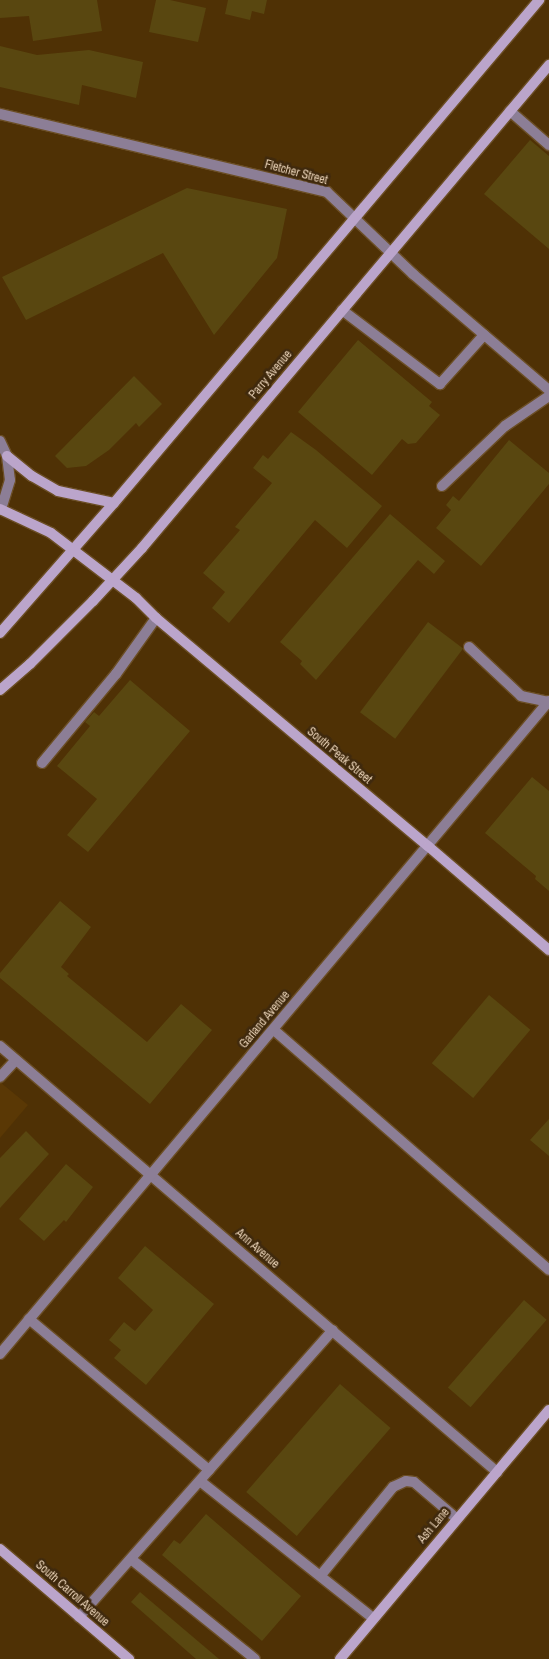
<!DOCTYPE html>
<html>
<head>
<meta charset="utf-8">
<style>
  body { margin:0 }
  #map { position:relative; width:549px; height:1659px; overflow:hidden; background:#4f3105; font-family:"Archivo Narrow",sans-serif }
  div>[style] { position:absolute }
  .built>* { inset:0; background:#5a3805 }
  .building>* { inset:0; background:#594710; transform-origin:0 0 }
  .roads { filter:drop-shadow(1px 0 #6b4e25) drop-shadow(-1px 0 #6b4e25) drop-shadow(0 1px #6b4e25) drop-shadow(0 -1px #6b4e25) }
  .lane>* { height:10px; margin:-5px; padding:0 5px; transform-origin:5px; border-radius:5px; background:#8c7e96 }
  .street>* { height:10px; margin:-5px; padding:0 5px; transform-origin:5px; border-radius:5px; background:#8c7e96 }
  .secondary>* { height:10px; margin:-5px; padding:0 5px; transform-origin:5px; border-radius:5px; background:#bba5cb }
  span { translate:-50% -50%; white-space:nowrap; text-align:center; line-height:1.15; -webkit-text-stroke:5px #3f290d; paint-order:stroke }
  .street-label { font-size:12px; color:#e9d2b7 }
</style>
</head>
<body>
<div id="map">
  <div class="built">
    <i style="clip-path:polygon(0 1082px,28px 1105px,0 1138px)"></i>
  </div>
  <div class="building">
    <i style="clip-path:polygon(0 0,97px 0,102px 31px,33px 41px,29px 16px,0 18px)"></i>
    <i style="clip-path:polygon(156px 0,170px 0,206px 8px,198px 42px,149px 32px)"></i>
    <i style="clip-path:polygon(228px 0,267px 0,264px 14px,252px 11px,250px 20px,225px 14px)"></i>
    <i style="clip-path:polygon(0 46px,37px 55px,89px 50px,143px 62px,136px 98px,82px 85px,79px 105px,0 87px)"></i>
    <i style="clip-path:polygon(530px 140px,549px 156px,549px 249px,484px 194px)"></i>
    <i style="clip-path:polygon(187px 188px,287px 209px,277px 258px,214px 335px,163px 253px,26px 320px,2px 277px)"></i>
    <i style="clip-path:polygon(358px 340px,432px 402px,429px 406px,440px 415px,416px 443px,408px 444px,402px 439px,372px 475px,298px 412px)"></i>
    <i style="clip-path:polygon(134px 376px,162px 404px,139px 427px,136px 423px,109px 450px,86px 466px,67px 468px,55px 456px)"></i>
    <i style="clip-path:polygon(291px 432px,316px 450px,382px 506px,347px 548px,315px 520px,229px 623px,212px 608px,225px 592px,203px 573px,240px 530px,235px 527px,272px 483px,253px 468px,263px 455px,268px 459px)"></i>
    <i style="clip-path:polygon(509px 440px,549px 473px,549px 484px,481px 566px,436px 528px,451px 510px,446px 505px,453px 496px,459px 501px)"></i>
    <i style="clip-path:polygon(390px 514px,445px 561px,434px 574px,418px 560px,316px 680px,300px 664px,302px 661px,280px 642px)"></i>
    <i style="left:428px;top:622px;width:44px;height:113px;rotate:37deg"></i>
    <i style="clip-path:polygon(130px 680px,190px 731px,88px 852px,67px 835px,97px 799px,57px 766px,90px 726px,85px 722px,94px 712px,99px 716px)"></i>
    <i style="clip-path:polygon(532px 777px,549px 791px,549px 891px,535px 879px,536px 876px,485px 833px)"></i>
    <i style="clip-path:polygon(60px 901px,91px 927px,61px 967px,69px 974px,67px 976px,147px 1042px,181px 1004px,212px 1030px,150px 1104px,0 978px,0 973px)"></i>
    <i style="left:489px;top:995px;width:54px;height:89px;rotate:40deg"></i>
    <i style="clip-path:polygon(549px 1119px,549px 1156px,530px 1140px)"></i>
    <i style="clip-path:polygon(26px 1131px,49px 1154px,0 1208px,0 1158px)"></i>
    <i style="clip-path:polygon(66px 1164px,93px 1187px,66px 1222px,64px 1220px,44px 1241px,19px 1219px)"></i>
    <i style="clip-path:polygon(145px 1246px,214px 1304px,146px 1385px,114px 1358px,121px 1350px,109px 1340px,124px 1322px,135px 1331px,153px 1310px,118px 1278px)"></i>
    <i style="left:524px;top:1300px;width:30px;height:116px;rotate:41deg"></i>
    <i style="left:340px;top:1384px;width:67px;height:143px;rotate:41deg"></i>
    <i style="clip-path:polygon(206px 1514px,301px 1596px,262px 1641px,162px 1555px,174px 1540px,180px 1544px)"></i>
    <i style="clip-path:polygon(140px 1592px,219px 1659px,196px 1659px,131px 1602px)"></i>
  </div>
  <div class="roads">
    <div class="lane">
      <i style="left:510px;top:111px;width:52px;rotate:41.1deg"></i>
      <i style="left:342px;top:310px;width:123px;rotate:37.1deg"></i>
      <i style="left:440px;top:384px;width:66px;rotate:-48.1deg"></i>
      <i style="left:442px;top:486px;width:87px;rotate:-43.6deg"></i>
      <i style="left:505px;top:426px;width:53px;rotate:-34.3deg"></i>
      <i style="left:469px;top:647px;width:71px;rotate:43.3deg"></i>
      <i style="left:521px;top:696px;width:29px;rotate:12deg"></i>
      <i style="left:42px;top:763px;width:116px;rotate:-50.3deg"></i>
      <i style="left:116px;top:674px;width:69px;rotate:-54.5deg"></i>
      <i style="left:274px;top:1030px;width:365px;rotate:41.1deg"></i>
      <i style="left:0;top:1077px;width:23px;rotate:-47deg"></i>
      <i style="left:29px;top:1319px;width:235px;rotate:40deg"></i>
      <i style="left:200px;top:1481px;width:221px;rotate:38.4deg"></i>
      <i style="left:131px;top:1559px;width:159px;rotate:38.9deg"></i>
      <i style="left:321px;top:1575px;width:114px;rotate:-50.7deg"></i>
      <i style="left:393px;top:1487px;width:14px;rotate:-25deg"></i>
      <i style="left:406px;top:1481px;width:8px;rotate:7deg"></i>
      <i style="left:414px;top:1482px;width:55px;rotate:40.6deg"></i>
      <i style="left:79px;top:1617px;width:383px;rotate:-48.5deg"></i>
    </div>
    <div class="street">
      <i style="left:0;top:114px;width:336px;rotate:13.4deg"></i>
      <i style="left:327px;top:192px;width:119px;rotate:43.6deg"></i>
      <i style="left:413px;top:274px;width:179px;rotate:40.5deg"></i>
      <i style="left:0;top:441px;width:17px;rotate:65deg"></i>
      <i style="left:7px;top:456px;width:24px;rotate:83deg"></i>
      <i style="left:10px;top:480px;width:31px;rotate:107deg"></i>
      <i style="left:0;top:1046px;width:655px;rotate:40.6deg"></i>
      <i style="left:0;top:1354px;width:853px;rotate:-49.95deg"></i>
    </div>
    <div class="secondary">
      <i style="left:7px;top:456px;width:32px;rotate:39deg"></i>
      <i style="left:32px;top:476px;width:30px;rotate:30deg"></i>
      <i style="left:58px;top:491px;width:57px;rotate:12.1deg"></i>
      <i style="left:0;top:509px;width:56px;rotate:25.2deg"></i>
      <i style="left:51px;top:533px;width:107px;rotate:37.4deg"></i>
      <i style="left:136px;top:598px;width:28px;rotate:45deg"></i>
      <i style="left:156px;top:618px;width:355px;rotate:40deg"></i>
      <i style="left:428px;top:846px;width:160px;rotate:40.7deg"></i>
      <i style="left:0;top:633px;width:173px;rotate:-48.8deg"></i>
      <i style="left:114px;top:503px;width:659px;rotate:-49.8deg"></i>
      <i style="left:0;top:690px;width:40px;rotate:-41deg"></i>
      <i style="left:30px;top:664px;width:89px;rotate:-45deg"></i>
      <i style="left:93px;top:601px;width:72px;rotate:-47.2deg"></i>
      <i style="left:142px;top:548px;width:632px;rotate:-49.88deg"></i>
      <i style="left:0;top:1549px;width:170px;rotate:40.5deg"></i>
      <i style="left:340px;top:1659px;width:325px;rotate:-50deg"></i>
    </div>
  </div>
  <div class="street-label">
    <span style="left:296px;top:173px;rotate:15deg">Fletcher Street</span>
    <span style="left:271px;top:375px;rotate:-50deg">Parry Avenue</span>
    <span style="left:339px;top:756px;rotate:40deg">South Peak Street</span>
    <span style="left:265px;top:1020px;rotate:-50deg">Garland Avenue</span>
    <span style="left:257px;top:1249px;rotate:41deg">Ann Avenue</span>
    <span style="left:434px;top:1526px;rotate:-50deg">Ash Lane</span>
    <span style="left:72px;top:1594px;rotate:41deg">South Carroll Avenue</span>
  </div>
</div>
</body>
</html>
